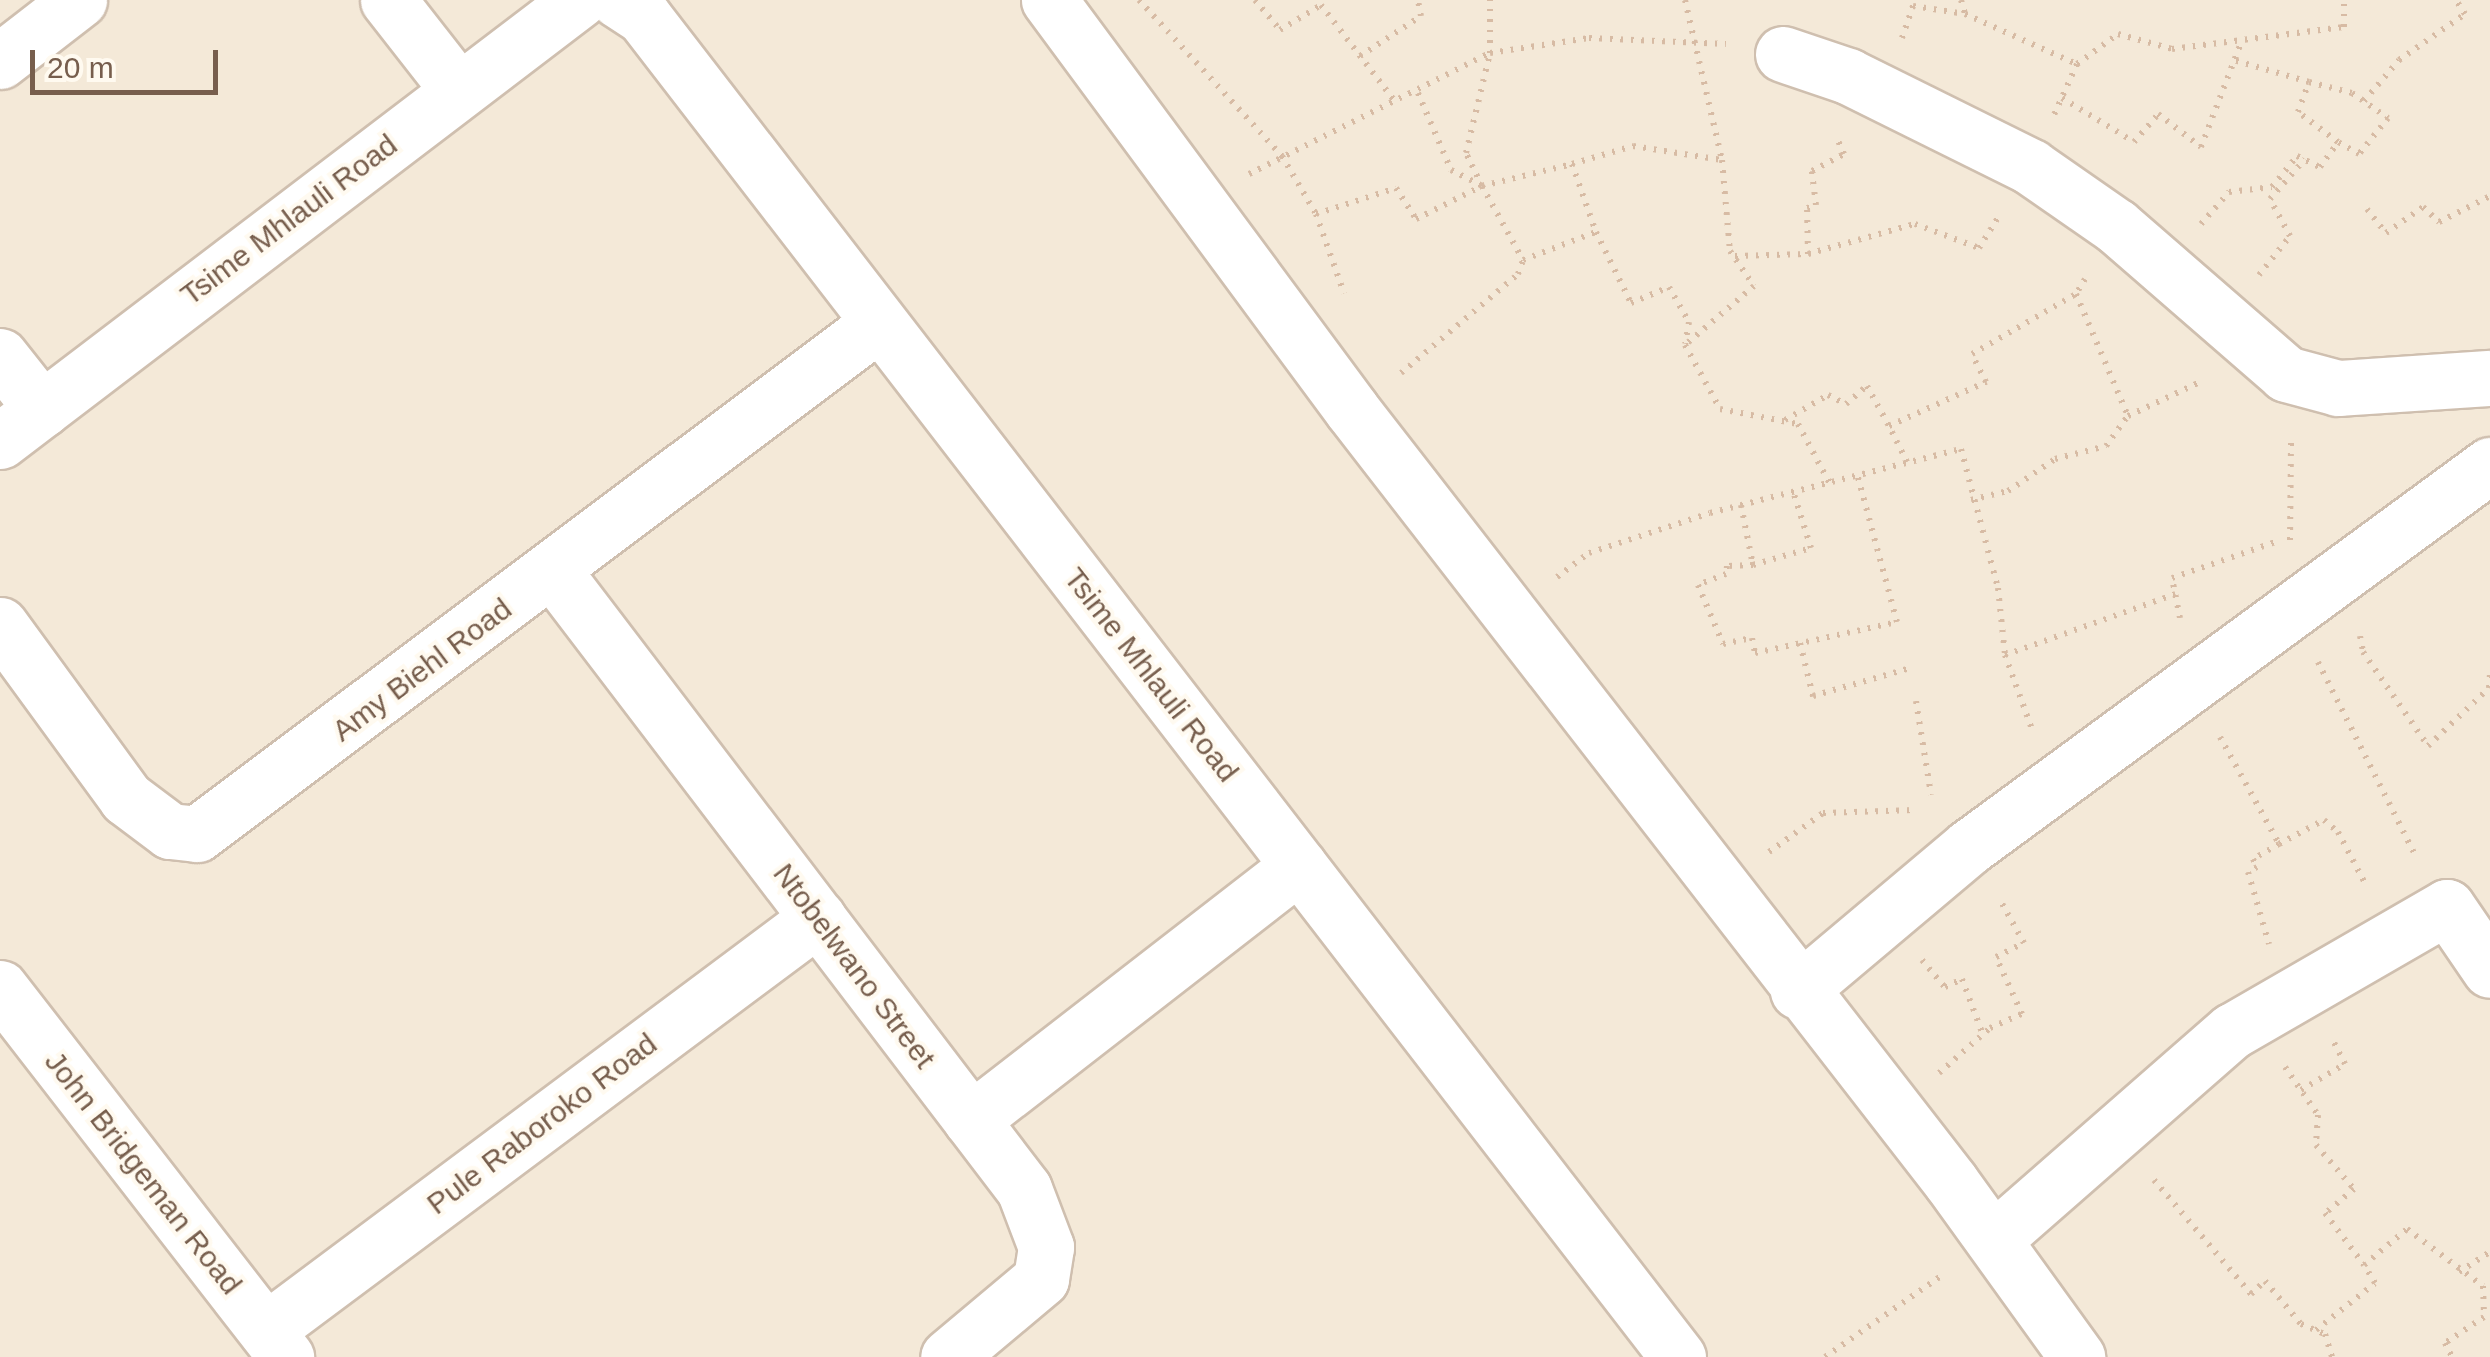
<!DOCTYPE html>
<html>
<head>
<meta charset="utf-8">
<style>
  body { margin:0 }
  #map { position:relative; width:2490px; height:1357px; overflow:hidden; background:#fcf6ea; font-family:Arial,sans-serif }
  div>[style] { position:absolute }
  .residential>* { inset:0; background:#f4e9d8; transform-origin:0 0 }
  .path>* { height:6px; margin-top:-3px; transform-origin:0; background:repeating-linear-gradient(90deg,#d7bba4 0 2.5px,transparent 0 10.5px) }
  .roads { filter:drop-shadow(2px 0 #cfbfaf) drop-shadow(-2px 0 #cfbfaf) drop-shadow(0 2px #cfbfaf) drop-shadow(0 -2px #cfbfaf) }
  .street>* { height:55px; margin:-27.5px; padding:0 27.5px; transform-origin:27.5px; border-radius:27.5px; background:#fff }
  span { translate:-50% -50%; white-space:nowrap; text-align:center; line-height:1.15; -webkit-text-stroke:8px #fffaf0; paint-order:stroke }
  .street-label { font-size:30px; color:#775e4d }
  .scale { position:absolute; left:30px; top:50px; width:188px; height:45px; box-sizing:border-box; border:5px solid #775e4d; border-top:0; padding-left:12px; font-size:30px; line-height:35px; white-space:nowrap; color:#775e4d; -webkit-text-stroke:8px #fffaf0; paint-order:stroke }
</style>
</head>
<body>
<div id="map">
  <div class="residential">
    <i style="left:0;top:0;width:2490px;height:1357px"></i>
  </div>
  <div class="path">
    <i style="left:1139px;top:0;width:212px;rotate:47.5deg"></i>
    <i style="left:1282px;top:156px;width:67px;rotate:59.6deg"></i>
    <i style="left:1316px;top:214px;width:84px;rotate:-18deg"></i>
    <i style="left:1396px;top:188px;width:37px;rotate:57deg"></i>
    <i style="left:1416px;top:219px;width:74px;rotate:-26.6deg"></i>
    <i style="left:1482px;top:186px;width:93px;rotate:-13.7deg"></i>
    <i style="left:1572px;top:164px;width:72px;rotate:70.6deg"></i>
    <i style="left:1255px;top:0;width:39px;rotate:50deg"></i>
    <i style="left:1280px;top:30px;width:48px;rotate:-31.4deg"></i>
    <i style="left:1321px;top:5px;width:125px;rotate:52.5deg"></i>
    <i style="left:1685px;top:0;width:164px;rotate:77deg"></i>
    <i style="left:1722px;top:160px;width:91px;rotate:85deg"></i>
    <i style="left:1730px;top:251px;width:42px;rotate:55.6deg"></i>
    <i style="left:1754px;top:286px;width:91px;rotate:139.5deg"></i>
    <i style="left:1685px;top:345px;width:73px;rotate:61.3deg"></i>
    <i style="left:1720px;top:409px;width:79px;rotate:10.9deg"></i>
    <i style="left:1798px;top:424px;width:66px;rotate:61.9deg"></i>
    <i style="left:1961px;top:0;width:15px;rotate:74deg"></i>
    <i style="left:1965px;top:14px;width:123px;rotate:24.1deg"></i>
    <i style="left:2077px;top:64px;width:56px;rotate:114.3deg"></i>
    <i style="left:1913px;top:6px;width:53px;rotate:8.7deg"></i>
    <i style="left:1902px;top:38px;width:40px;rotate:-71.1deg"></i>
    <i style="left:1360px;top:56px;width:73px;rotate:-33.3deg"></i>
    <i style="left:1421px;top:16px;width:16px;rotate:-101deg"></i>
    <i style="left:2077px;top:64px;width:51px;rotate:-36.2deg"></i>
    <i style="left:2118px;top:34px;width:56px;rotate:15.5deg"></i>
    <i style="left:2172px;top:49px;width:173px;rotate:-7.3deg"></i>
    <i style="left:2344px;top:27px;width:27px;rotate:-90deg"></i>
    <i style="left:2309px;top:82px;width:44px;rotate:14.3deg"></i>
    <i style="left:2352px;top:93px;width:44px;rotate:34.8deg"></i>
    <i style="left:2388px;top:118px;width:46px;rotate:128.9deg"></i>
    <i style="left:2359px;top:154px;width:24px;rotate:-150deg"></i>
    <i style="left:1418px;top:93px;width:84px;rotate:66.8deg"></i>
    <i style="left:1451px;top:170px;width:35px;rotate:27deg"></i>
    <i style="left:1482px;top:186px;width:85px;rotate:61deg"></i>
    <i style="left:1523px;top:260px;width:78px;rotate:-21deg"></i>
    <i style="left:1596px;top:232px;width:79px;rotate:63.8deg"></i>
    <i style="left:1631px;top:303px;width:41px;rotate:-22.8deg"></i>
    <i style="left:1669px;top:287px;width:40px;rotate:60.3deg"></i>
    <i style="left:1689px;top:322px;width:22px;rotate:100deg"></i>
    <i style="left:2062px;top:98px;width:84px;rotate:31.4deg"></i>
    <i style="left:2134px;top:142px;width:37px;rotate:-49deg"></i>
    <i style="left:2158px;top:114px;width:54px;rotate:37.5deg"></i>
    <i style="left:2201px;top:147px;width:111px;rotate:-69deg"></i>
    <i style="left:2364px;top:101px;width:54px;rotate:-49.5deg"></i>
    <i style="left:2399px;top:60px;width:80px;rotate:-34.9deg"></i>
    <i style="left:2465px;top:14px;width:17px;rotate:-123deg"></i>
    <i style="left:1572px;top:164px;width:64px;rotate:-16.4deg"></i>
    <i style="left:1633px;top:146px;width:90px;rotate:8.9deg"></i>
    <i style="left:1249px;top:174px;width:270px;rotate:-26.7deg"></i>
    <i style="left:1490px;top:53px;width:100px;rotate:-8.6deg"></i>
    <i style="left:1589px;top:38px;width:137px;rotate:2.5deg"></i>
    <i style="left:1482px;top:186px;width:37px;rotate:-116deg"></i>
    <i style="left:1466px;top:153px;width:103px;rotate:-76.5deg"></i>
    <i style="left:1490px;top:53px;width:53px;rotate:-90deg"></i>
    <i style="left:2367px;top:209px;width:31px;rotate:52deg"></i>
    <i style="left:2386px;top:233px;width:45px;rotate:-35.1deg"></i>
    <i style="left:2423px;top:207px;width:22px;rotate:43deg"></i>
    <i style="left:2439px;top:222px;width:57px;rotate:-27deg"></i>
    <i style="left:1316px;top:214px;width:84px;rotate:70.5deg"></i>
    <i style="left:2201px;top:224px;width:43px;rotate:-48.8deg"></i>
    <i style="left:2229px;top:192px;width:43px;rotate:-6.6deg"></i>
    <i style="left:2272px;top:187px;width:40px;rotate:-51deg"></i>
    <i style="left:2297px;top:156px;width:25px;rotate:26deg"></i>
    <i style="left:2320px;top:167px;width:31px;rotate:-54deg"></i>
    <i style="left:2338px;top:142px;width:50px;rotate:-143.1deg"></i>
    <i style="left:2298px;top:112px;width:32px;rotate:-70deg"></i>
    <i style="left:2309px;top:82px;width:78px;rotate:-163.7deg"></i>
    <i style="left:1808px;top:254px;width:111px;rotate:-15.7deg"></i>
    <i style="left:1915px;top:224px;width:68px;rotate:20.6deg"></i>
    <i style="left:1979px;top:248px;width:36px;rotate:-58deg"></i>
    <i style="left:1735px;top:256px;width:73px;rotate:-1.6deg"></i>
    <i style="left:1808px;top:254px;width:46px;rotate:-91.2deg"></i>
    <i style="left:1807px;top:208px;width:9px;rotate:-18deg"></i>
    <i style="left:1816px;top:205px;width:34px;rotate:-97deg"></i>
    <i style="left:1812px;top:171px;width:36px;rotate:-28deg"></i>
    <i style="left:1844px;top:154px;width:17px;rotate:-114deg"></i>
    <i style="left:2259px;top:275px;width:50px;rotate:-51.5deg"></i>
    <i style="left:2290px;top:236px;width:42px;rotate:-118.4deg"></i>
    <i style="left:2270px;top:199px;width:53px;rotate:-48.8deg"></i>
    <i style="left:2085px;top:279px;width:17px;rotate:121deg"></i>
    <i style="left:2076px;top:294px;width:133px;rotate:66.9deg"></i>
    <i style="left:2128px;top:416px;width:82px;rotate:-25.3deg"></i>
    <i style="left:1401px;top:373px;width:153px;rotate:-40.2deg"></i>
    <i style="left:1518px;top:274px;width:15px;rotate:-70deg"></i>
    <i style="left:1785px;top:420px;width:50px;rotate:-30.2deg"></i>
    <i style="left:1828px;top:395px;width:20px;rotate:27deg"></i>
    <i style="left:1846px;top:404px;width:28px;rotate:-41deg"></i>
    <i style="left:1867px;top:386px;width:46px;rotate:61.2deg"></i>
    <i style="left:1907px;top:462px;width:40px;rotate:-116.6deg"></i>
    <i style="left:1889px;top:426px;width:107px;rotate:-24.4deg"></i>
    <i style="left:1986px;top:382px;width:31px;rotate:-117deg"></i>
    <i style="left:1972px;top:354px;width:120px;rotate:-30deg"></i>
    <i style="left:1971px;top:500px;width:38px;rotate:-14deg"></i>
    <i style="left:2008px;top:491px;width:57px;rotate:-34.2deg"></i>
    <i style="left:2055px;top:459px;width:53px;rotate:-14.3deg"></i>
    <i style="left:2106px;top:446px;width:37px;rotate:-54deg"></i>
    <i style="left:1741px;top:505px;width:61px;rotate:78.7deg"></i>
    <i style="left:1753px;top:565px;width:26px;rotate:178deg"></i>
    <i style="left:1727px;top:566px;width:8px;rotate:97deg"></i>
    <i style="left:1726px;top:574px;width:30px;rotate:159deg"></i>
    <i style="left:1698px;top:585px;width:64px;rotate:67deg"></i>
    <i style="left:1723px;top:644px;width:30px;rotate:-12deg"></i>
    <i style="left:1752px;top:638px;width:15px;rotate:79deg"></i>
    <i style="left:1755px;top:653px;width:145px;rotate:-12.3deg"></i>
    <i style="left:1897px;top:622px;width:153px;rotate:-105.1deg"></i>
    <i style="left:2290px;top:540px;width:103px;rotate:-89.4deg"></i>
    <i style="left:1753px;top:565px;width:60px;rotate:-16.3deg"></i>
    <i style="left:1811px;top:548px;width:60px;rotate:-107.5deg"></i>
    <i style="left:1557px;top:577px;width:40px;rotate:-37deg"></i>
    <i style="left:1589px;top:553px;width:127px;rotate:-18.3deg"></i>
    <i style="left:1710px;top:513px;width:259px;rotate:-14.3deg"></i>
    <i style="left:1961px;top:449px;width:144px;rotate:75.1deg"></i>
    <i style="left:1998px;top:588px;width:67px;rotate:84deg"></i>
    <i style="left:2005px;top:655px;width:181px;rotate:-19.7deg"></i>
    <i style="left:2180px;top:618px;width:41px;rotate:-101.3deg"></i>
    <i style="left:2172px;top:578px;width:112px;rotate:-19.2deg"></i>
    <i style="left:2360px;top:636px;width:16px;rotate:79deg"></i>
    <i style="left:2363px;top:652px;width:114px;rotate:55.3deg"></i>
    <i style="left:2428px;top:746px;width:84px;rotate:-43.6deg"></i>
    <i style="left:2489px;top:688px;width:14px;rotate:-86deg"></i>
    <i style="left:1800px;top:643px;width:55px;rotate:76.2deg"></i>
    <i style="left:1813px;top:696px;width:98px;rotate:-16deg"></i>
    <i style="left:2005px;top:655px;width:79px;rotate:70deg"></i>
    <i style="left:2318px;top:662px;width:216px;rotate:63.3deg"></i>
    <i style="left:1916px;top:701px;width:95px;rotate:80.9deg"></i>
    <i style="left:2220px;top:737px;width:122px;rotate:61.1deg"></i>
    <i style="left:2279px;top:844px;width:30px;rotate:150deg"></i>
    <i style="left:2253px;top:859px;width:9px;rotate:63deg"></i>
    <i style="left:2257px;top:867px;width:10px;rotate:151deg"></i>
    <i style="left:2248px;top:872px;width:75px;rotate:73.7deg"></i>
    <i style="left:2279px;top:844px;width:51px;rotate:-28.1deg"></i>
    <i style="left:2324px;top:820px;width:18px;rotate:41deg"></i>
    <i style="left:2338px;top:832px;width:60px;rotate:62.2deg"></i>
    <i style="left:1769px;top:852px;width:67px;rotate:-35.8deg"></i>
    <i style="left:1823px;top:813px;width:91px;rotate:-1.9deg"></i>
    <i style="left:1922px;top:960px;width:35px;rotate:50deg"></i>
    <i style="left:1945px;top:987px;width:19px;rotate:-25deg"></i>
    <i style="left:1962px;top:979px;width:60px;rotate:69.4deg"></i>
    <i style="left:2285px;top:1067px;width:58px;rotate:55.5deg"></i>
    <i style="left:2318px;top:1115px;width:30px;rotate:94deg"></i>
    <i style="left:2316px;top:1145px;width:58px;rotate:49.2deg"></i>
    <i style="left:2354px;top:1189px;width:38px;rotate:140deg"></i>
    <i style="left:2325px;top:1213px;width:65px;rotate:53.1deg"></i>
    <i style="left:1939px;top:1073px;width:68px;rotate:-41.4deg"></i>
    <i style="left:1990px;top:1028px;width:35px;rotate:-24deg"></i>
    <i style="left:2022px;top:1014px;width:63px;rotate:-114.5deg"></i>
    <i style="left:1996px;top:957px;width:31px;rotate:-27deg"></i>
    <i style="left:2024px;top:943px;width:51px;rotate:-119.1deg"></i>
    <i style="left:2301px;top:1090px;width:51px;rotate:-30.6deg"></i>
    <i style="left:2345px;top:1064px;width:28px;rotate:-117deg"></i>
    <i style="left:2154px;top:1180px;width:150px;rotate:49.6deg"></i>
    <i style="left:2251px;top:1294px;width:19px;rotate:-43deg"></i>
    <i style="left:2265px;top:1281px;width:56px;rotate:50.1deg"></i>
    <i style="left:2301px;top:1324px;width:26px;rotate:23deg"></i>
    <i style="left:2325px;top:1334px;width:24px;rotate:73deg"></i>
    <i style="left:2459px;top:1272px;width:37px;rotate:-33deg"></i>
    <i style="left:2316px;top:1330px;width:75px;rotate:-38.5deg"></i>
    <i style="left:2375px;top:1283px;width:21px;rotate:-121deg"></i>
    <i style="left:2364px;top:1265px;width:56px;rotate:-39.9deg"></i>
    <i style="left:2407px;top:1229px;width:95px;rotate:36.9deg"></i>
    <i style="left:2483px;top:1286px;width:31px;rotate:88deg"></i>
    <i style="left:2484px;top:1317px;width:47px;rotate:146.3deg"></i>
    <i style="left:2445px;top:1343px;width:16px;rotate:63deg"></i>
    <i style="left:1825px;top:1357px;width:145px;rotate:-34.9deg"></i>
  </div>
  <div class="roads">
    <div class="street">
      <i style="left:388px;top:0;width:115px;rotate:52deg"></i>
      <i style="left:618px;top:0;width:30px;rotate:33deg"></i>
      <i style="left:643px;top:16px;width:1694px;rotate:52.34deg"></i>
      <i style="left:1049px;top:0;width:510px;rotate:53.53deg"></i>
      <i style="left:1352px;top:410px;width:977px;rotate:52.19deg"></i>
      <i style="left:1951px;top:1182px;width:216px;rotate:54.2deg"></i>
      <i style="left:1783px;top:54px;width:69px;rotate:18.7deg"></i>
      <i style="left:1848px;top:76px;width:204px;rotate:26.4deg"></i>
      <i style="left:2031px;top:167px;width:103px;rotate:34.8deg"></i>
      <i style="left:2116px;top:226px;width:225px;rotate:41deg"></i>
      <i style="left:2286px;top:374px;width:54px;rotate:15.1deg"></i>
      <i style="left:2338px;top:388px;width:152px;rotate:-3.8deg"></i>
      <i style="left:0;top:61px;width:100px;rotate:-37.7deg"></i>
      <i style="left:0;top:356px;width:68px;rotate:51.6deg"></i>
      <i style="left:0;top:441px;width:728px;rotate:-37.3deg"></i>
      <i style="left:553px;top:571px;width:777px;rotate:52.69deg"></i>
      <i style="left:1024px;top:1189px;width:62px;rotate:69.2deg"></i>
      <i style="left:1046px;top:1247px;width:32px;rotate:99deg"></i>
      <i style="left:1041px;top:1279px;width:121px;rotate:140deg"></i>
      <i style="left:0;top:625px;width:214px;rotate:53.9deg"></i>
      <i style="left:126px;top:798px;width:55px;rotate:36.9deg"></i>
      <i style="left:170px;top:831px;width:27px;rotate:6deg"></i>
      <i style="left:197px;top:834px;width:852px;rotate:-36.84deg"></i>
      <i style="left:0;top:988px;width:467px;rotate:52.2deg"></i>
      <i style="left:1798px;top:991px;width:224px;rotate:-40.1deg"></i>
      <i style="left:1969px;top:847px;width:646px;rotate:-36.25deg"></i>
      <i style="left:971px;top:1120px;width:415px;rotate:-37.8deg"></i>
      <i style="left:1994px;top:1239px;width:316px;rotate:-41.2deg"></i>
      <i style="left:2232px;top:1031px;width:248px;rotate:-30deg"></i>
      <i style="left:2447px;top:907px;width:76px;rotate:55.7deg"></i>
      <i style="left:266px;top:1330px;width:689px;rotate:-36.74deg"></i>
    </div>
  </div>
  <div class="street-label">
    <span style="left:289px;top:220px;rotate:-37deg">Tsime Mhlauli Road</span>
    <span style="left:422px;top:670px;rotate:-37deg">Amy Biehl Road</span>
    <span style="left:1151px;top:675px;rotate:52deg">Tsime Mhlauli Road</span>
    <span style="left:854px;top:966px;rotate:53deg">Ntobelwano Street</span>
    <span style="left:542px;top:1124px;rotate:-37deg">Pule Raboroko Road</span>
    <span style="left:143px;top:1173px;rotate:52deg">John Bridgeman Road</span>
  </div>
  <div class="scale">20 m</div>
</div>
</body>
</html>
